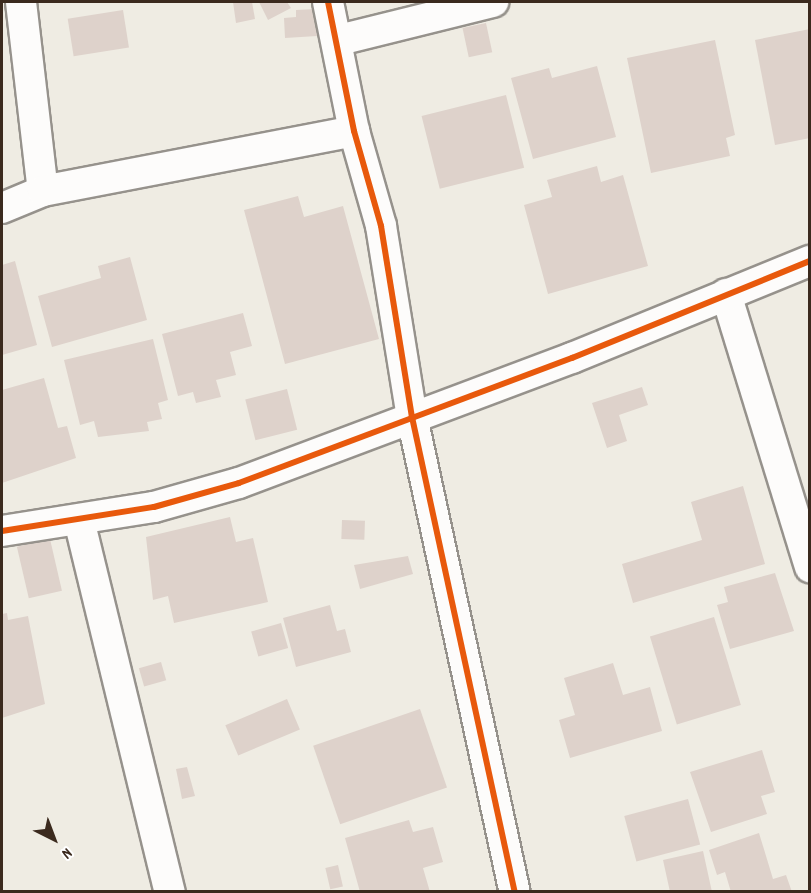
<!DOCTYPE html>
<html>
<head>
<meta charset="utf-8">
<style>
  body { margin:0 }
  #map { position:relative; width:811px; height:893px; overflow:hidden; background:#efece3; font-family:Dekko,sans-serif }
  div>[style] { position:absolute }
  .building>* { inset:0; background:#ded2cb; transform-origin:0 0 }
  .roads { filter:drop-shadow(2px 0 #96928c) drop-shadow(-2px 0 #96928c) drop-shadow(0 2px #96928c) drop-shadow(0 -2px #96928c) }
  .minor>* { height:30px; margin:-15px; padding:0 15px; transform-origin:15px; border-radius:15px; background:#fdfcfb }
  .cycleway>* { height:6px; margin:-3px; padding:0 3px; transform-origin:3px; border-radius:3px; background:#e8590c }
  span { translate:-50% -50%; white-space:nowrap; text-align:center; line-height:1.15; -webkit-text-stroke:4.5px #fff; paint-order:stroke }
  .frame { position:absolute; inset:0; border:3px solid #3b2a1e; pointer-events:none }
  .north { position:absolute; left:24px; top:809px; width:60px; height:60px; -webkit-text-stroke:4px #fff; paint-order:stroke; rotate:138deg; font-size:16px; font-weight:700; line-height:24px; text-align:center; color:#3b2a1e }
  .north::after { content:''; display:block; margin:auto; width:21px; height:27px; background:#3b2a1e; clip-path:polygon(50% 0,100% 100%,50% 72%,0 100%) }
</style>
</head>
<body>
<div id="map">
  <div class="building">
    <i style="clip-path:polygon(233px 2px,252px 2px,255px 19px,236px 23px)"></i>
    <i style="clip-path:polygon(259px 2px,287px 2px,291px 8px,268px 20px)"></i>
    <i style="clip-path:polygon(315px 9px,317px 36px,285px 38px,284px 18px,296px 17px,296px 10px)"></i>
    <i style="left:123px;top:10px;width:38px;height:56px;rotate:81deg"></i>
    <i style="left:486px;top:23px;width:30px;height:24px;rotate:78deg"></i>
    <i style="clip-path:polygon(810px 29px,810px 138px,775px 145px,755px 40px)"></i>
    <i style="clip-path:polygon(715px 40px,735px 135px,726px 138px,730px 156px,651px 173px,627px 58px)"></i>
    <i style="clip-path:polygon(597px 66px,616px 137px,533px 159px,511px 78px,549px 68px,552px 78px)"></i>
    <i style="left:506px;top:95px;width:75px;height:87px;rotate:76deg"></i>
    <i style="clip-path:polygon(597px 166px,601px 182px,623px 175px,648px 266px,548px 294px,524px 205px,552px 197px,547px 180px)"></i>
    <i style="clip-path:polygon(298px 196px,304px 217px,343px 206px,379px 339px,285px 364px,244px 210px)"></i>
    <i style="clip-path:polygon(130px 257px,147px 320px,52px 347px,38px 296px,101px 278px,98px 266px)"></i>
    <i style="clip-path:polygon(15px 261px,37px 345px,2px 355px,2px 265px)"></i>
    <i style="clip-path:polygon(243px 313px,252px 346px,230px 352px,236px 375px,216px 380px,221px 397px,196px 403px,193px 392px,178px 396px,162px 334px)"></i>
    <i style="clip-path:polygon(153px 339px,168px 400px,158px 403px,162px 419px,147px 422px,149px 431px,98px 437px,94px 421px,80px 425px,64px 360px)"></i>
    <i style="clip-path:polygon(44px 378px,58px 428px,67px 426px,76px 458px,2px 483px,2px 390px)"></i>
    <i style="clip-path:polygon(642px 387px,648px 405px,619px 415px,627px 441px,607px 448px,592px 403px)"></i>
    <i style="left:287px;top:389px;width:42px;height:43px;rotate:76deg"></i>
    <i style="clip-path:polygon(743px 486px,765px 564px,633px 603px,622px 564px,702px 540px,691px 502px)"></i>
    <i style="clip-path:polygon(230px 517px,236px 542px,253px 538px,268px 602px,174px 623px,168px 596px,153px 600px,146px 537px)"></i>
    <i style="left:342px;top:520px;width:23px;height:19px;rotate:2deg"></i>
    <i style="left:50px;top:539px;width:53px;height:34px;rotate:77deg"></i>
    <i style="clip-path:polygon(408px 556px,413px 574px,360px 589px,354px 565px)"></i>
    <i style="clip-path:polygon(775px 573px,794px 631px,730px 649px,717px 605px,728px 602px,724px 587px)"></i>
    <i style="clip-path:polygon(330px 605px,337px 631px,345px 629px,351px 652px,296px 667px,283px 618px)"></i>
    <i style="clip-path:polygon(7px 613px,8px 620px,28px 616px,45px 704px,2px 718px,2px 614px)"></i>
    <i style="left:714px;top:617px;width:92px;height:67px;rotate:73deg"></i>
    <i style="left:281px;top:623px;width:26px;height:31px;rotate:74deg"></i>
    <i style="left:161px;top:662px;width:19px;height:23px;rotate:74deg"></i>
    <i style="clip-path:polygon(613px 663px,623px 695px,650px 687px,662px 731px,570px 758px,559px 720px,575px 715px,564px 678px)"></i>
    <i style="left:287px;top:699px;width:33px;height:67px;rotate:67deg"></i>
    <i style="left:420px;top:709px;width:83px;height:113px;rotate:71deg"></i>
    <i style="clip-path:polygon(762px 750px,775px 792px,761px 796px,767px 814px,711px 832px,690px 772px)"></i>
    <i style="clip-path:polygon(187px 767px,195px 796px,182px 799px,176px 769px)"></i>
    <i style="left:688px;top:799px;width:47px;height:66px;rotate:75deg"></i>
    <i style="clip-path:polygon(409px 820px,413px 832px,433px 827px,443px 862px,423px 868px,430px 892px,360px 892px,345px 838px)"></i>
    <i style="clip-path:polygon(759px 833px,773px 879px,786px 875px,792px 892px,731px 892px,725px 872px,717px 875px,709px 850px)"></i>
    <i style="clip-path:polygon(703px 851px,712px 892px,670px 892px,663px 860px)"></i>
    <i style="left:338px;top:865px;width:22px;height:13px;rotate:77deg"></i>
  </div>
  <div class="roads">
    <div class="minor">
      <i style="left:21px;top:2px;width:190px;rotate:83.4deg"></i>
      <i style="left:328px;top:2px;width:132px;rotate:78.6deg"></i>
      <i style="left:354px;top:131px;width:99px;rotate:74.1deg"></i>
      <i style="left:381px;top:226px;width:193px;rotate:80.8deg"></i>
      <i style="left:412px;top:417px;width:486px;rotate:77.8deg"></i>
      <i style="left:339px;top:40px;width:159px;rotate:-13.9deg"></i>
      <i style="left:2px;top:208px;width:44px;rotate:-22.5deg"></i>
      <i style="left:43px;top:191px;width:317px;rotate:-10.9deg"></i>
      <i style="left:726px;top:294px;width:286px;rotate:72.9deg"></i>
      <i style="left:79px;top:520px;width:383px;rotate:76.3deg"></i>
      <i style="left:2px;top:531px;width:154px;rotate:-9deg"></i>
      <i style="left:154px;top:507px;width:88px;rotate:-15.8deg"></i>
      <i style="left:239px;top:483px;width:356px;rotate:-20.6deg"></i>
      <i style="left:572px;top:358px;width:257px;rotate:-22.2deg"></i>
    </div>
  </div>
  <div class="cycleway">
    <i style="left:328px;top:2px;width:132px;rotate:78.6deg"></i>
    <i style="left:354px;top:131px;width:99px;rotate:74.1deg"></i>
    <i style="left:381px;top:226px;width:193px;rotate:80.8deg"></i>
    <i style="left:412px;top:417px;width:486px;rotate:77.8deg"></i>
    <i style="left:2px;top:531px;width:154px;rotate:-9deg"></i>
    <i style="left:154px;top:507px;width:88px;rotate:-15.8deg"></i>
    <i style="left:239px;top:483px;width:356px;rotate:-20.6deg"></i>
    <i style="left:572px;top:358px;width:257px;rotate:-22.2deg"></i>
  </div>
  <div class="frame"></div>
  <div class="north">N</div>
</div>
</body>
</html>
